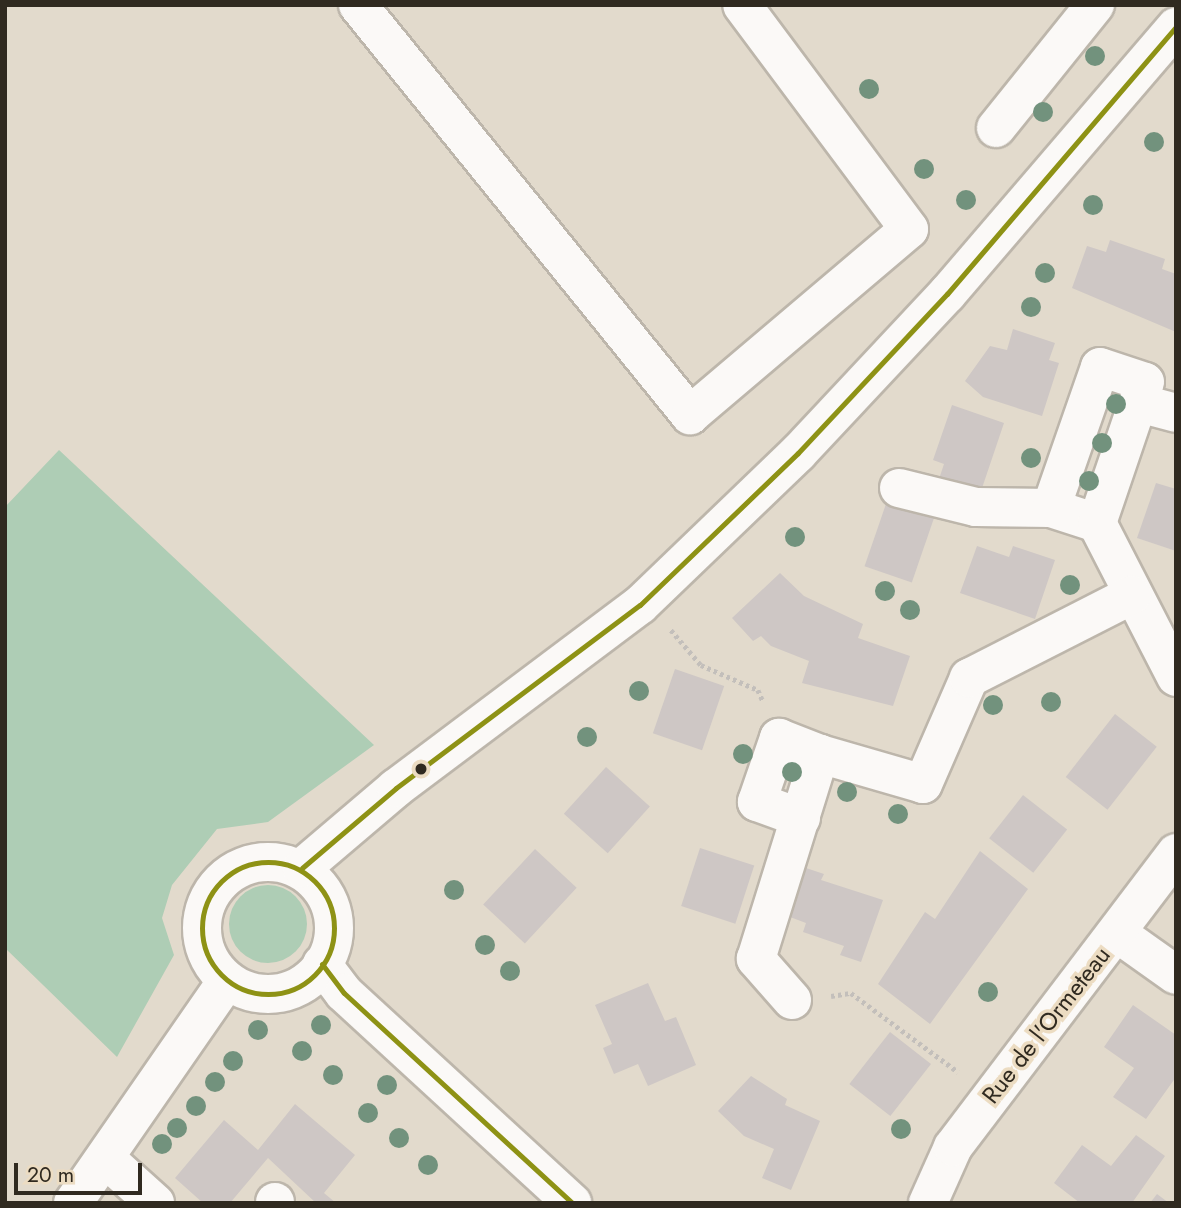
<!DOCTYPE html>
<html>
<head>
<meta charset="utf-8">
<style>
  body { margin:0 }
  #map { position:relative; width:1181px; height:1208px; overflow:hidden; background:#e2dacc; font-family:Jost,sans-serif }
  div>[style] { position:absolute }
  .green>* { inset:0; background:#aecdb5 }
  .round { border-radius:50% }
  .building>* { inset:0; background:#cec7c5; transform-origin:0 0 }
  .path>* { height:4.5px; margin-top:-2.25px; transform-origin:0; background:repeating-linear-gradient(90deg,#c3bfbb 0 3.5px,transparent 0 7px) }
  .roads { filter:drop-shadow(2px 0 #bdb6ab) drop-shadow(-2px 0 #bdb6ab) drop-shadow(0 2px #bdb6ab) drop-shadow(0 -2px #bdb6ab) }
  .minor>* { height:38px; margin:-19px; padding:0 19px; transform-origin:19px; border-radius:19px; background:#fbf9f7 }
  .minor>.ring { margin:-19px; padding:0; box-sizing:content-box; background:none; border:38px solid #fbf9f7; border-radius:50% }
  .bus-1>* { height:5px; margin:-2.5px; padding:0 2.5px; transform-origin:2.5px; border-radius:2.5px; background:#8e9215 }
  .bus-1>.ring { margin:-2.5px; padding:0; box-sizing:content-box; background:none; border:5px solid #8e9215; border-radius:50% }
  .trees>* { width:20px; height:20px; margin:-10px; border-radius:50%; background:#72927d }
  .dots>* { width:19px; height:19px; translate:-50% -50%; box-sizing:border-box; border:4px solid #ecdcc2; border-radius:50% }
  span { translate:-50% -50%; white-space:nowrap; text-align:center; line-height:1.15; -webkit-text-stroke:7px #ecdcc2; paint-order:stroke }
  .street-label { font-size:24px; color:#302a20 }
  .frame { position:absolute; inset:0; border:7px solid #302a20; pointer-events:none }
  .scale { position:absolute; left:14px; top:1163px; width:128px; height:32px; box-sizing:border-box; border:4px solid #302a20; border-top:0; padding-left:9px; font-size:21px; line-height:24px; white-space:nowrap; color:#302a20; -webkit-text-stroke:5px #ecdcc2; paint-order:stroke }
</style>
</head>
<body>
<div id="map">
  <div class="green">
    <i style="clip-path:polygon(59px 450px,374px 745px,268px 822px,217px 829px,172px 885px,162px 918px,174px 955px,117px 1057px,5px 948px,5px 507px)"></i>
    <i class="round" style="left:229px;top:885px;width:78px;height:78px"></i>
  </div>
  <div class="building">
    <i style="clip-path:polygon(1110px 240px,1165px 259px,1162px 269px,1176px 274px,1176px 332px,1072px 288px,1087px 246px,1106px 252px)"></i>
    <i style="clip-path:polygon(1013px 329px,1055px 343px,1049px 360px,1059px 363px,1042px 416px,983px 397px,965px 381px,990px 346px,1007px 350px)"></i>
    <i style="clip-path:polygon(952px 405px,1004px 423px,979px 497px,938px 482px,944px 464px,933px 460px)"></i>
    <i style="clip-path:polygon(1156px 483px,1176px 489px,1176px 551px,1137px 538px)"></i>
    <i style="left:887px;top:501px;width:50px;height:69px;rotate:19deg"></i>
    <i style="clip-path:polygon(977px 546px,1009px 557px,1013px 546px,1055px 560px,1035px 619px,960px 593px)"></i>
    <i style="clip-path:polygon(780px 573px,804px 596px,863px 624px,858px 638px,910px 656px,893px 706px,802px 683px,809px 661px,771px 646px,761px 636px,753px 641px,732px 618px)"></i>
    <i style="left:675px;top:669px;width:52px;height:68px;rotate:19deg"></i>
    <i style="left:1115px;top:714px;width:53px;height:80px;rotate:38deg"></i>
    <i style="left:606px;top:767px;width:59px;height:63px;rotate:42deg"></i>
    <i style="left:1023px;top:795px;width:56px;height:55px;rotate:38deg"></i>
    <i style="left:700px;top:848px;width:57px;height:61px;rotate:18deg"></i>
    <i style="left:535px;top:849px;width:57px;height:76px;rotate:43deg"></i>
    <i style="clip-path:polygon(980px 851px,1028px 889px,930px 1024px,878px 984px,925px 912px,935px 919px)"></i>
    <i style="clip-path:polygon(806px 868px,824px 874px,821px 880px,883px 900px,861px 962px,840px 955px,844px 946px,803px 932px,806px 923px,790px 917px)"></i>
    <i style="clip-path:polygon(648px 983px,665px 1021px,676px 1017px,696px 1065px,648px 1086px,638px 1064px,614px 1074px,603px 1048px,612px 1044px,595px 1005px)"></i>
    <i style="clip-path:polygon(1133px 1005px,1176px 1035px,1176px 1077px,1146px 1119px,1113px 1097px,1134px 1068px,1104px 1047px)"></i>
    <i style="left:890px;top:1032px;width:52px;height:66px;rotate:38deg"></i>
    <i style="clip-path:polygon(751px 1076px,787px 1099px,785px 1105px,820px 1121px,791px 1190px,762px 1178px,774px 1149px,744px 1136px,718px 1111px)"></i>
    <i style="clip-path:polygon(295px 1104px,355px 1155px,324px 1193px,336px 1203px,316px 1203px,268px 1158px,230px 1203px,203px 1203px,175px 1178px,224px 1120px,258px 1150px)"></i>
    <i style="clip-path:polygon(1136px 1135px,1165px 1156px,1132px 1203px,1080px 1203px,1054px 1183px,1082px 1145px,1111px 1166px)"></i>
    <i style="clip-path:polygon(1157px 1194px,1169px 1203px,1150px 1203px)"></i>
  </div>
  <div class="path">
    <i style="left:671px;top:630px;width:46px;rotate:49.4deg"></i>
    <i style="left:701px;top:665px;width:62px;rotate:23.7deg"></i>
    <i style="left:758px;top:690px;width:12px;rotate:66deg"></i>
    <i style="left:831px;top:996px;width:20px;rotate:-9deg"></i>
    <i style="left:851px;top:993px;width:133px;rotate:36.4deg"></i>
  </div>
  <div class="roads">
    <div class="minor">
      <i style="left:358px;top:5px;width:528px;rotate:51deg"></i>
      <i style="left:690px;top:415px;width:287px;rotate:-40.3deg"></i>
      <i style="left:909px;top:229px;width:279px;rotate:-126.7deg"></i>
      <i style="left:996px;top:128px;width:158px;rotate:-51.2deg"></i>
      <i style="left:1139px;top:403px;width:38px;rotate:15deg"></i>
      <i style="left:899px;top:488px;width:79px;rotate:13.9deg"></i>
      <i style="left:976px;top:507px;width:75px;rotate:0.8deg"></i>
      <i style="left:1097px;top:523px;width:48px;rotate:-161.9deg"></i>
      <i style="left:1051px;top:508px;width:149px;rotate:-70.8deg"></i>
      <i style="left:1100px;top:367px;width:47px;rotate:18.4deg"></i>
      <i style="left:1145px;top:382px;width:149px;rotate:108.8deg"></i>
      <i style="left:1097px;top:523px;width:173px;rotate:62.8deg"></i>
      <i style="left:801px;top:818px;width:47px;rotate:-160deg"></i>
      <i style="left:757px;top:802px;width:68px;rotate:-71deg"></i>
      <i style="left:779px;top:738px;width:44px;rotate:21.3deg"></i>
      <i class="ring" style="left:202px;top:862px;width:94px;height:94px"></i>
      <i style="left:302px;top:868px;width:123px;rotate:-40.4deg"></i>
      <i style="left:396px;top:788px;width:305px;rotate:-36.9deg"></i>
      <i style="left:640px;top:605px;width:219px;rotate:-43.9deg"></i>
      <i style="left:798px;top:453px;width:218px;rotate:-46.9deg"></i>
      <i style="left:947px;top:294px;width:352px;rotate:-49.4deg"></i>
      <i style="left:1117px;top:933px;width:72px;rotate:35.4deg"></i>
      <i style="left:322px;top:964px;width:36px;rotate:53deg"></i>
      <i style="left:344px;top:993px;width:310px;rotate:42.6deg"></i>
      <i style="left:792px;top:1000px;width:55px;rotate:-131.3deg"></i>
      <i style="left:756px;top:959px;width:215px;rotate:-72.7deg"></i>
      <i style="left:820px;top:754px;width:107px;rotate:16.2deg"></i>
      <i style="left:923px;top:784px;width:116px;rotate:-66.5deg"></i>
      <i style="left:969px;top:678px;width:183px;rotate:-27deg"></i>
      <i style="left:106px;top:1159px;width:66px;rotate:41.9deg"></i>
      <i style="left:73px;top:1203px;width:270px;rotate:-55.3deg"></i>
      <i style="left:275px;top:1203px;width:1px;rotate:-90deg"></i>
      <i style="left:928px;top:1203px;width:61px;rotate:-65.9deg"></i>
      <i style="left:953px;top:1147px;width:369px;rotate:-52.8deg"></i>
    </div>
  </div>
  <div class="bus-1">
    <i class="ring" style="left:202px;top:862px;width:127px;height:127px"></i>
    <i style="left:302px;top:868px;width:123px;rotate:-40.4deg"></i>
    <i style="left:396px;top:788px;width:305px;rotate:-36.9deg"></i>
    <i style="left:640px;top:605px;width:219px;rotate:-43.9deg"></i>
    <i style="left:798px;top:453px;width:218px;rotate:-46.9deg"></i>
    <i style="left:947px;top:294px;width:352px;rotate:-49.4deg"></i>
    <i style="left:322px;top:964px;width:36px;rotate:53deg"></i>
    <i style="left:344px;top:993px;width:310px;rotate:42.6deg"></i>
  </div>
  <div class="trees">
    <i style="left:1095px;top:56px"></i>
    <i style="left:869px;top:89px"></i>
    <i style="left:1043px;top:112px"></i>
    <i style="left:1154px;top:142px"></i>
    <i style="left:924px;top:169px"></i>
    <i style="left:966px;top:200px"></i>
    <i style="left:1093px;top:205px"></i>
    <i style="left:1045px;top:273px"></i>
    <i style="left:1031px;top:307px"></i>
    <i style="left:1116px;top:404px"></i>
    <i style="left:1102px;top:443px"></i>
    <i style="left:1031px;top:458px"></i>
    <i style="left:1089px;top:481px"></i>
    <i style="left:795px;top:537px"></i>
    <i style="left:1070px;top:585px"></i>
    <i style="left:885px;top:591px"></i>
    <i style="left:910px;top:610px"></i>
    <i style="left:639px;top:691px"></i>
    <i style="left:1051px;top:702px"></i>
    <i style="left:993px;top:705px"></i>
    <i style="left:587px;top:737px"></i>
    <i style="left:743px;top:754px"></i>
    <i style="left:792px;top:772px"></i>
    <i style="left:847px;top:792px"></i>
    <i style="left:898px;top:814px"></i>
    <i style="left:454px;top:890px"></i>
    <i style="left:485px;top:945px"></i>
    <i style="left:510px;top:971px"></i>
    <i style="left:988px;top:992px"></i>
    <i style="left:321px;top:1025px"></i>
    <i style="left:258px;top:1030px"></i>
    <i style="left:302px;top:1051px"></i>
    <i style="left:233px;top:1061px"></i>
    <i style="left:333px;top:1075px"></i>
    <i style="left:215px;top:1082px"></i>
    <i style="left:387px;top:1085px"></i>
    <i style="left:196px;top:1106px"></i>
    <i style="left:368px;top:1113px"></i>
    <i style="left:177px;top:1128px"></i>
    <i style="left:901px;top:1129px"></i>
    <i style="left:399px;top:1138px"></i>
    <i style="left:162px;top:1144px"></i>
    <i style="left:428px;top:1165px"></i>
  </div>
  <div class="dots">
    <i style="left:421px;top:769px;background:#302a20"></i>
  </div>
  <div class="street-label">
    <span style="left:1046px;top:1025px;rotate:-52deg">Rue de l'Ormeteau</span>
  </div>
  <div class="frame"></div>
  <div class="scale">20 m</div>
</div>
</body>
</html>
